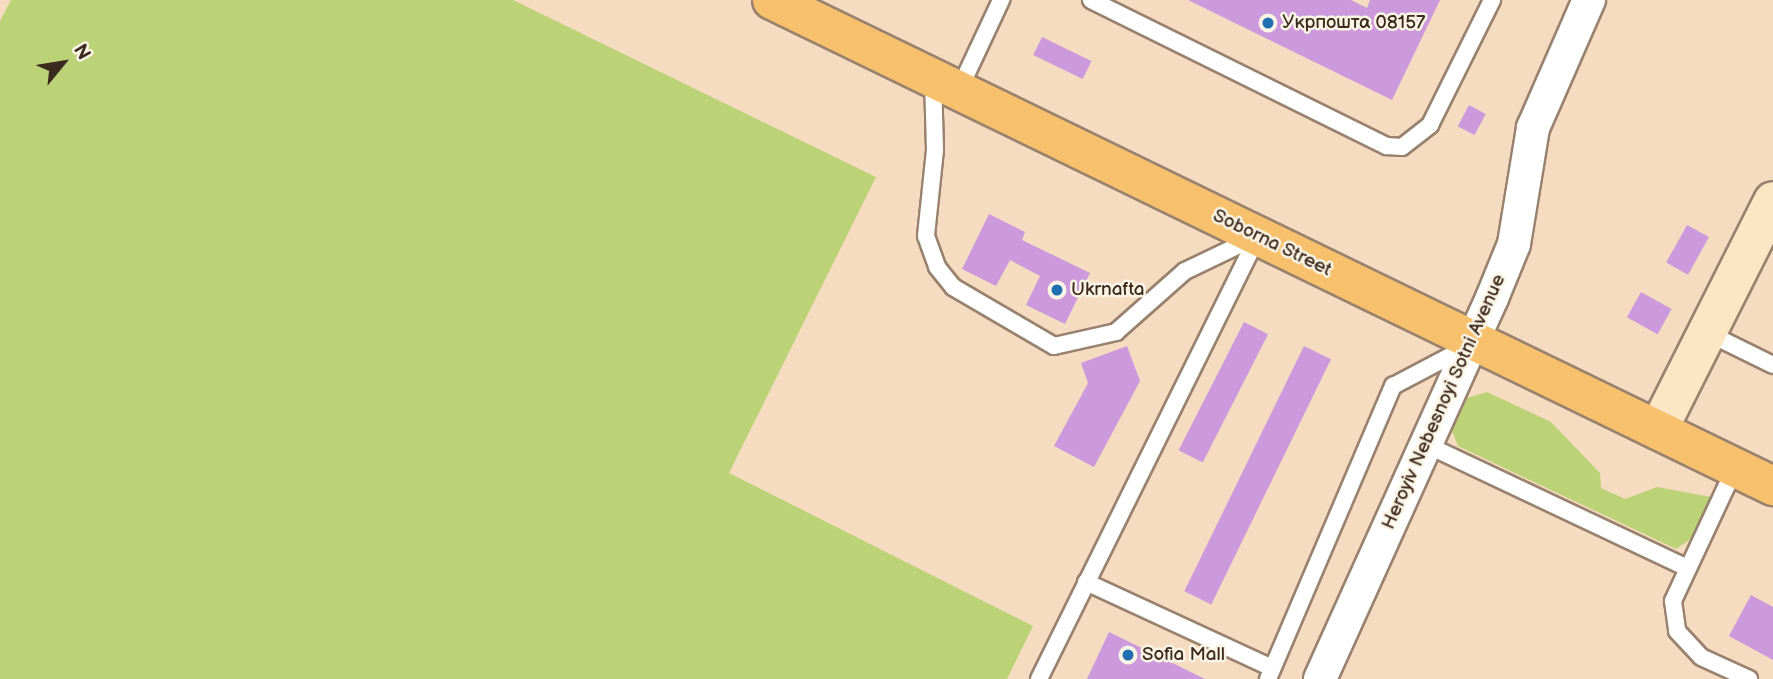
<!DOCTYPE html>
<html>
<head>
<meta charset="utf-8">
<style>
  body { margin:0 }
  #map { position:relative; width:1773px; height:679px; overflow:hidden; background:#f5dbbf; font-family:"Balsamiq Sans",sans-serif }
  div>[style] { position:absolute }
  .green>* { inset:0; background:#bbd277 }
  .building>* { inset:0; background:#cc99dc; transform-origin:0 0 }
  .roads { filter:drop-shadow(2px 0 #98826e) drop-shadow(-2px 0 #98826e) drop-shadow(0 2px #98826e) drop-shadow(0 -2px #98826e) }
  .lane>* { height:16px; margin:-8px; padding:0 8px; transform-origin:8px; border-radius:8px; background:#fff }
  .street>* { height:32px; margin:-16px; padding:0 16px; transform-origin:16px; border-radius:16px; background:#fff }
  .secondary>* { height:38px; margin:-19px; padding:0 19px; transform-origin:19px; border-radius:19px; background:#fce6c4 }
  .primary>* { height:38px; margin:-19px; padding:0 19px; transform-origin:19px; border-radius:19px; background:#f7c06c }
  .dots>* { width:19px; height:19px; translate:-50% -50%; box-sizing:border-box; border:4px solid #fcf5e5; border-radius:50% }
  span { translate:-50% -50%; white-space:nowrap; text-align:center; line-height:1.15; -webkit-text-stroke:5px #fcf5e5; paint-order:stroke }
  .poi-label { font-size:19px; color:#3b2a1e }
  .left { translate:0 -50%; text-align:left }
  .street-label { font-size:19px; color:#3b2a1e }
  .north { position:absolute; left:28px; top:28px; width:70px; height:70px; -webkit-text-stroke:5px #fcf5e5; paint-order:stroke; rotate:60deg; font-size:19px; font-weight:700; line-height:28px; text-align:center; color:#3b2a1e }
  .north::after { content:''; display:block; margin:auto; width:24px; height:32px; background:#3b2a1e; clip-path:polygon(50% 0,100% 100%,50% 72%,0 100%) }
</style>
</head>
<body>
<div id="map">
  <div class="green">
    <i style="clip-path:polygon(11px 0,513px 0,876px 177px,729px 473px,1033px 626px,1007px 679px,0 679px,0 21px)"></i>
    <i style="clip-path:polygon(1487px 392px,1551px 422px,1600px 473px,1601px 488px,1625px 499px,1657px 487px,1711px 497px,1692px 538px,1676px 549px,1458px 446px,1449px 423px,1460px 400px)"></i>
  </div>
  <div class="building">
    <i style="clip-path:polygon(1188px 0,1351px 0,1367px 8px,1370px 0,1440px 0,1392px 100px)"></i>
    <i style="left:1042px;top:37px;width:55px;height:20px;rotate:26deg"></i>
    <i style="left:1469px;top:105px;width:19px;height:24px;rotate:28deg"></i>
    <i style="clip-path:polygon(989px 214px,1025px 232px,1022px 240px,1090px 273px,1065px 324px,1026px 305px,1040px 276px,1010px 260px,996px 286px,962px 269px)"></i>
    <i style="left:1687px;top:225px;width:25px;height:43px;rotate:29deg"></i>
    <i style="left:1641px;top:292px;width:35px;height:29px;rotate:29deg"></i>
    <i style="left:1244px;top:322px;width:27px;height:144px;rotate:27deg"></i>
    <i style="clip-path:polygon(1127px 346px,1140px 381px,1094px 467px,1054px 446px,1088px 383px,1081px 363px)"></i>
    <i style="left:1304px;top:346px;width:30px;height:273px;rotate:26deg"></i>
    <i style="clip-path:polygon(1751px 595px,1773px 607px,1773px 660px,1729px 636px)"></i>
    <i style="clip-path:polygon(1109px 632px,1205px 679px,1087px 679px)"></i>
  </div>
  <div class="roads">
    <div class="lane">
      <i style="left:1091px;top:0;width:330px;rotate:26.3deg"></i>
      <i style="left:1387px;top:146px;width:15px;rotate:4deg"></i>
      <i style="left:1402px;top:147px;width:36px;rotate:-38deg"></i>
      <i style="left:1430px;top:125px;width:140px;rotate:-63.6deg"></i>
      <i style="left:933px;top:78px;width:72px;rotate:88.4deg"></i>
      <i style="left:935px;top:150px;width:86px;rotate:96deg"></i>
      <i style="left:926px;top:236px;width:33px;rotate:70deg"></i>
      <i style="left:937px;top:267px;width:26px;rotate:51deg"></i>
      <i style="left:953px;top:287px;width:117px;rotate:30.3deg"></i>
      <i style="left:1054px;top:346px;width:64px;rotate:-12.7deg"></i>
      <i style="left:1116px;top:332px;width:92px;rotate:-41.5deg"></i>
      <i style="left:1185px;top:271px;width:79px;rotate:-25.6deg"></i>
      <i style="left:958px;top:92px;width:102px;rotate:-64.9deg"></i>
      <i style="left:1708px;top:333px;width:72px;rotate:26.2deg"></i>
      <i style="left:1427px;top:445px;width:288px;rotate:25.3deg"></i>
      <i style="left:1735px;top:468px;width:147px;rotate:115deg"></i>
      <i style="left:1673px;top:601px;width:30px;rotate:82deg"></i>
      <i style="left:1677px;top:631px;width:35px;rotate:47deg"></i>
      <i style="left:1701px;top:657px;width:53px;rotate:24.6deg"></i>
      <i style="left:1086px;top:582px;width:205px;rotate:24.8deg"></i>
      <i style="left:1039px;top:679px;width:494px;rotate:-63.7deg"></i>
      <i style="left:1268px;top:679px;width:319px;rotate:-66.9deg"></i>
      <i style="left:1393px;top:386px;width:81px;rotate:-27.8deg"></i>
    </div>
    <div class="street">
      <i style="left:1320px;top:679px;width:418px;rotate:-65.7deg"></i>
      <i style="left:1492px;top:298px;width:58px;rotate:-67.8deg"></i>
      <i style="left:1514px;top:244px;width:118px;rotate:-80.7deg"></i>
      <i style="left:1533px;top:128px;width:140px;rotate:-66.4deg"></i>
    </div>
    <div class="secondary">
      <i style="left:1658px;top:430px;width:256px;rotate:-63.3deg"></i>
    </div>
    <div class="primary">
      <i style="left:772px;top:0;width:1113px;rotate:25.9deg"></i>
    </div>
  </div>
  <div class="dots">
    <i style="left:1268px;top:23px;background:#1f6fb2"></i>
    <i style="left:1057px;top:290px;background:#1f6fb2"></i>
    <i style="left:1128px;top:655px;background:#1f6fb2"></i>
  </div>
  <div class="poi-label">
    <span class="left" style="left:1282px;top:23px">Укрпошта 08157</span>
    <span class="left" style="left:1071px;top:290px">Ukrnafta</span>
    <span class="left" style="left:1142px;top:655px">Sofia Mall</span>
  </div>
  <div class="street-label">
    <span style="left:1272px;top:243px;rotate:26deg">Soborna Street</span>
    <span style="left:1444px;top:402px;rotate:-66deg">Heroyiv Nebesnoyi Sotni Avenue</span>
  </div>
  <div class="north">N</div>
</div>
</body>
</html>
